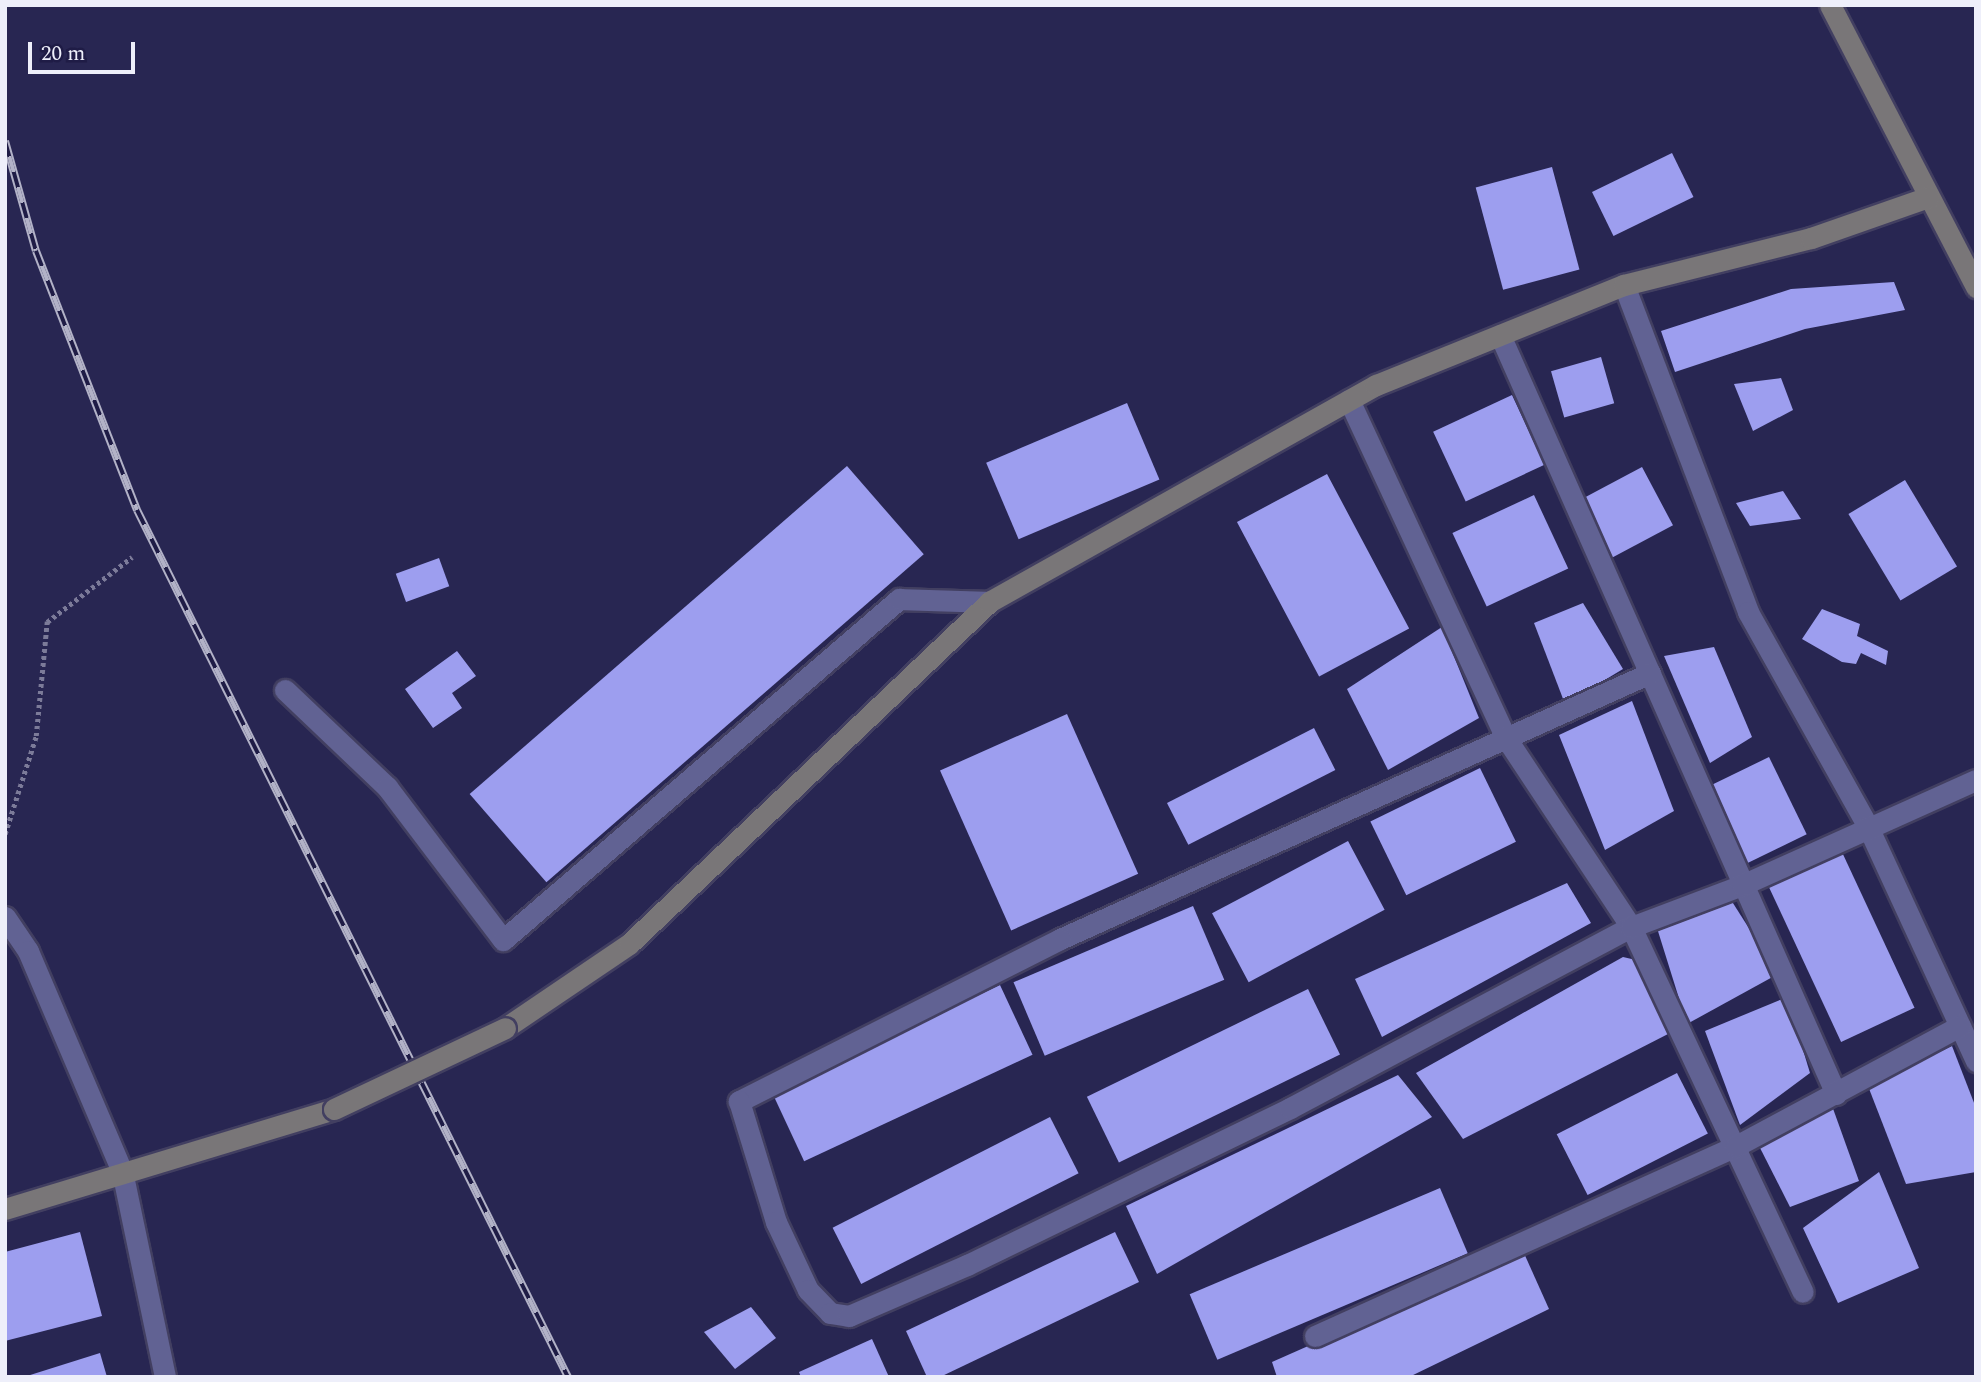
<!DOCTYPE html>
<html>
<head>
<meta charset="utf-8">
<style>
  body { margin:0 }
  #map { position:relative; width:1981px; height:1382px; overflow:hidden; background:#282652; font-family:Spectral,serif }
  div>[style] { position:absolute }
  .building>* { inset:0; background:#9d9eef; transform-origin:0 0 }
  .path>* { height:4.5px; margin-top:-2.25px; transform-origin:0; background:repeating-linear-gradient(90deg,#7c7b99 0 3.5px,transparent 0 7px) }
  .roads { filter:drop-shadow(2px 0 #423f61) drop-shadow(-2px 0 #423f61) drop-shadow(0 2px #423f61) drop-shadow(0 -2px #423f61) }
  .street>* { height:21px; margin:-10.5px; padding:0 10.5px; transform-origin:10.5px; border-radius:10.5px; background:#616293 }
  .secondary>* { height:21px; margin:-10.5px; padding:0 10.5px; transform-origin:10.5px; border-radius:10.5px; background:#797678 }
  .rail>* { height:8px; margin-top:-4px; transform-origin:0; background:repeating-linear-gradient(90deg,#1f1c46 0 16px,#b2b2c7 0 32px); box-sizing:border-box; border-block:2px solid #b2b2c7 }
  .bridges { filter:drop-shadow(2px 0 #423f61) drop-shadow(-2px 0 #423f61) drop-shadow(0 2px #423f61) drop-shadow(0 -2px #423f61) }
  .secondary-bridge>* { height:21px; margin:-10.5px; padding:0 10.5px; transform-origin:10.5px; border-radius:10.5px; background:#797678 }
  span { translate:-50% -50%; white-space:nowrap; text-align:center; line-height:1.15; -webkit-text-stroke:7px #1f1c46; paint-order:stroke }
  .frame { position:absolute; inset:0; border:7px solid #eeeffa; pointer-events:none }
  .scale { position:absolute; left:28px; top:42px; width:107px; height:32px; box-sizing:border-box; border:4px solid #eeeffa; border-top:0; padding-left:9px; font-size:21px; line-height:24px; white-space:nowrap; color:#eeeffa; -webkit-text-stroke:5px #1f1c46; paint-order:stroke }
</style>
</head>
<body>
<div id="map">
  <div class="building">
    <i style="left:1672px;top:153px;width:49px;height:89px;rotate:64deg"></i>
    <i style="left:1552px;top:167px;width:106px;height:79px;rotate:75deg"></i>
    <i style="clip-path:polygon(1894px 282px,1905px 310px,1805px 329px,1675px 372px,1661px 331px,1791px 289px)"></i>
    <i style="left:1601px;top:357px;width:48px;height:52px;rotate:74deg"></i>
    <i style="clip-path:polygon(1781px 378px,1793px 410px,1753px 431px,1734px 384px)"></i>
    <i style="left:1512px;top:395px;width:77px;height:87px;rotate:65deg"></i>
    <i style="left:1127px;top:403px;width:83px;height:153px;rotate:67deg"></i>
    <i style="left:847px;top:466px;width:117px;height:500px;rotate:49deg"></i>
    <i style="left:1642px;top:467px;width:66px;height:74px;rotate:62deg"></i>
    <i style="left:1327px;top:474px;width:175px;height:102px;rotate:62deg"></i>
    <i style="left:1905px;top:480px;width:101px;height:66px;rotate:59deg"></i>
    <i style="clip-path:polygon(1783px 491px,1801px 519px,1750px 526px,1736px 503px)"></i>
    <i style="left:1534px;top:495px;width:81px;height:90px;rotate:65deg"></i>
    <i style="left:439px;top:558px;width:30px;height:46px;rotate:70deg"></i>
    <i style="clip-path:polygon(1583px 603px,1623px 669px,1565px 704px,1534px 623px)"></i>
    <i style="clip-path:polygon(1822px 609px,1860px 624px,1857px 636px,1888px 651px,1886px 665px,1861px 653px,1856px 664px,1842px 662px,1802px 639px)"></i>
    <i style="clip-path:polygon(1442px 627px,1479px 718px,1388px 770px,1347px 689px)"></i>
    <i style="clip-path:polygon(1714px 647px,1752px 737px,1710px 763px,1664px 656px)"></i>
    <i style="clip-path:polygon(457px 651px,476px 676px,452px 693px,462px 708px,433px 728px,405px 689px)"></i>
    <i style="clip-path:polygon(1632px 701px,1674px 811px,1605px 850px,1559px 735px)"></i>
    <i style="left:1067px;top:714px;width:175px;height:139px;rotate:66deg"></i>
    <i style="left:1314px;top:728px;width:47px;height:165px;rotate:63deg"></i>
    <i style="left:1769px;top:757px;width:86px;height:72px;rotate:64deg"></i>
    <i style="left:1480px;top:768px;width:82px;height:122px;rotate:64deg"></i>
    <i style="left:1348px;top:841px;width:78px;height:154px;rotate:62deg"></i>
    <i style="left:1841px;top:850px;width:174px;height:81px;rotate:65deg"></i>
    <i style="clip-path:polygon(1567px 883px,1591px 923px,1382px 1037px,1355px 979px)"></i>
    <i style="clip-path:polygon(1731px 900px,1778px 974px,1687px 1024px,1657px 928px)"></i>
    <i style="left:1193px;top:906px;width:80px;height:195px;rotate:67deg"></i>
    <i style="clip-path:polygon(1623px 957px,1636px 960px,1670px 1033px,1463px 1139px,1416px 1073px)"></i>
    <i style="left:1000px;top:985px;width:77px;height:252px;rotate:65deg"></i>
    <i style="left:1308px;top:989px;width:73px;height:246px;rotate:64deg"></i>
    <i style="clip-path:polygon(1787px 997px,1810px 1073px,1740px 1125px,1705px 1031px)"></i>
    <i style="clip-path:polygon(1952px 1046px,1976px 1108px,1976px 1172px,1906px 1184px,1868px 1086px)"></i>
    <i style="left:1677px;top:1073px;width:68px;height:135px;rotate:63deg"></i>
    <i style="clip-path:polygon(1398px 1075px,1432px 1117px,1157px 1274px,1126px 1206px)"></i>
    <i style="clip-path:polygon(1831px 1103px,1859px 1181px,1790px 1207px,1756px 1140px)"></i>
    <i style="left:1050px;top:1117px;width:63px;height:244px;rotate:63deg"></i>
    <i style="clip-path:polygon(1879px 1172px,1919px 1268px,1838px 1303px,1803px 1228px)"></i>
    <i style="left:1440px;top:1188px;width:71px;height:272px;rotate:67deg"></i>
    <i style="clip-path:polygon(80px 1232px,102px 1316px,5px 1341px,5px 1252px)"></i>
    <i style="clip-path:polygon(1115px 1232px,1139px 1282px,940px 1377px,927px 1377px,906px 1331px)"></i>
    <i style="clip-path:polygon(1523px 1251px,1549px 1309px,1409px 1377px,1277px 1377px,1272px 1362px)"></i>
    <i style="clip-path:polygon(751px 1307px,776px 1338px,735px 1369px,704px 1332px)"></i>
    <i style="clip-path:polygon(872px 1339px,889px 1377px,801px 1377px,799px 1372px)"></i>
    <i style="clip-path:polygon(100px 1353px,107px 1377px,27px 1377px,27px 1376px)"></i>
  </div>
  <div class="path">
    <i style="left:5px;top:834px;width:103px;rotate:-72.4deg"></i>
    <i style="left:36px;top:736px;width:115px;rotate:-84.5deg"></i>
    <i style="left:47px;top:622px;width:107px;rotate:-37.4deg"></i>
  </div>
  <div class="roads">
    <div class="street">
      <i style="left:1624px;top:285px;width:350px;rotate:69.2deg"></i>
      <i style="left:1748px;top:612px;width:246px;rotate:60.8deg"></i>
      <i style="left:1868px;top:827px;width:258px;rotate:65.2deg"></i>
      <i style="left:1500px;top:335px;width:830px;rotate:66.12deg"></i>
      <i style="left:1349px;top:400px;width:373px;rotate:65.1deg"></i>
      <i style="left:1506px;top:738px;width:227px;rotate:56.5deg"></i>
      <i style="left:1631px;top:927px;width:403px;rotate:64.8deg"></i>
      <i style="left:1650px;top:673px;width:647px;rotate:155.73deg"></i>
      <i style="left:1060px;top:939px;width:360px;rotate:153.2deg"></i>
      <i style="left:739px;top:1101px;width:127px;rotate:73deg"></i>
      <i style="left:776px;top:1222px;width:75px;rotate:64.8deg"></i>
      <i style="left:808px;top:1290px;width:32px;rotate:46deg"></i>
      <i style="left:830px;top:1313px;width:19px;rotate:9deg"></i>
      <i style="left:849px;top:1316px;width:129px;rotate:-23.4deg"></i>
      <i style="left:967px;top:1265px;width:359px;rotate:-25.9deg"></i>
      <i style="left:1290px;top:1108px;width:386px;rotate:-28deg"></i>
      <i style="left:1631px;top:927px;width:119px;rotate:-20.7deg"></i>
      <i style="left:1742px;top:885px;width:256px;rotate:-24.2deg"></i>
      <i style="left:285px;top:690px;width:141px;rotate:43.6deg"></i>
      <i style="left:387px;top:787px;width:192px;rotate:52.8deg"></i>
      <i style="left:503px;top:940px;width:523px;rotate:-40.73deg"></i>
      <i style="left:899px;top:599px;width:90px;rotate:1.9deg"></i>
      <i style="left:5px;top:917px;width:41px;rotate:55.9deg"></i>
      <i style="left:28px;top:951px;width:239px;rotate:66.9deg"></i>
      <i style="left:122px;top:1171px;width:210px;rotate:78.2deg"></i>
      <i style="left:1315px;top:1336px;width:462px;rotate:-24.3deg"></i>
      <i style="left:1736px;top:1146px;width:254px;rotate:-28.2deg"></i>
    </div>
    <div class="secondary">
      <i style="left:1830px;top:5px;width:318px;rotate:62.6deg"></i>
      <i style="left:505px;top:1028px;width:150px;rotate:-34.1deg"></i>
      <i style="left:629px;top:944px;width:497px;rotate:-43.5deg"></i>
      <i style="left:989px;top:602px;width:444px;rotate:-29.3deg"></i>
      <i style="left:1376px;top:385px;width:267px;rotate:-22deg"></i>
      <i style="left:1624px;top:285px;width:193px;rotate:-14.1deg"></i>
      <i style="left:1811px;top:238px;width:124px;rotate:-19.3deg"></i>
      <i style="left:5px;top:1209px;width:344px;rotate:-16.9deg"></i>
    </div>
  </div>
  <div class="rail">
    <i style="left:5px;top:141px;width:114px;rotate:74.3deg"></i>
    <i style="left:36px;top:251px;width:278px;rotate:68.7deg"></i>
    <i style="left:137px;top:510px;width:968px;rotate:63.57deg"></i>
  </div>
  <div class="bridges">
    <div class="secondary-bridge">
      <i style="left:334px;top:1109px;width:189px;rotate:-25.3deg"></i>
    </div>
  </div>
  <div class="frame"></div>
  <div class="scale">20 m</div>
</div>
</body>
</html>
